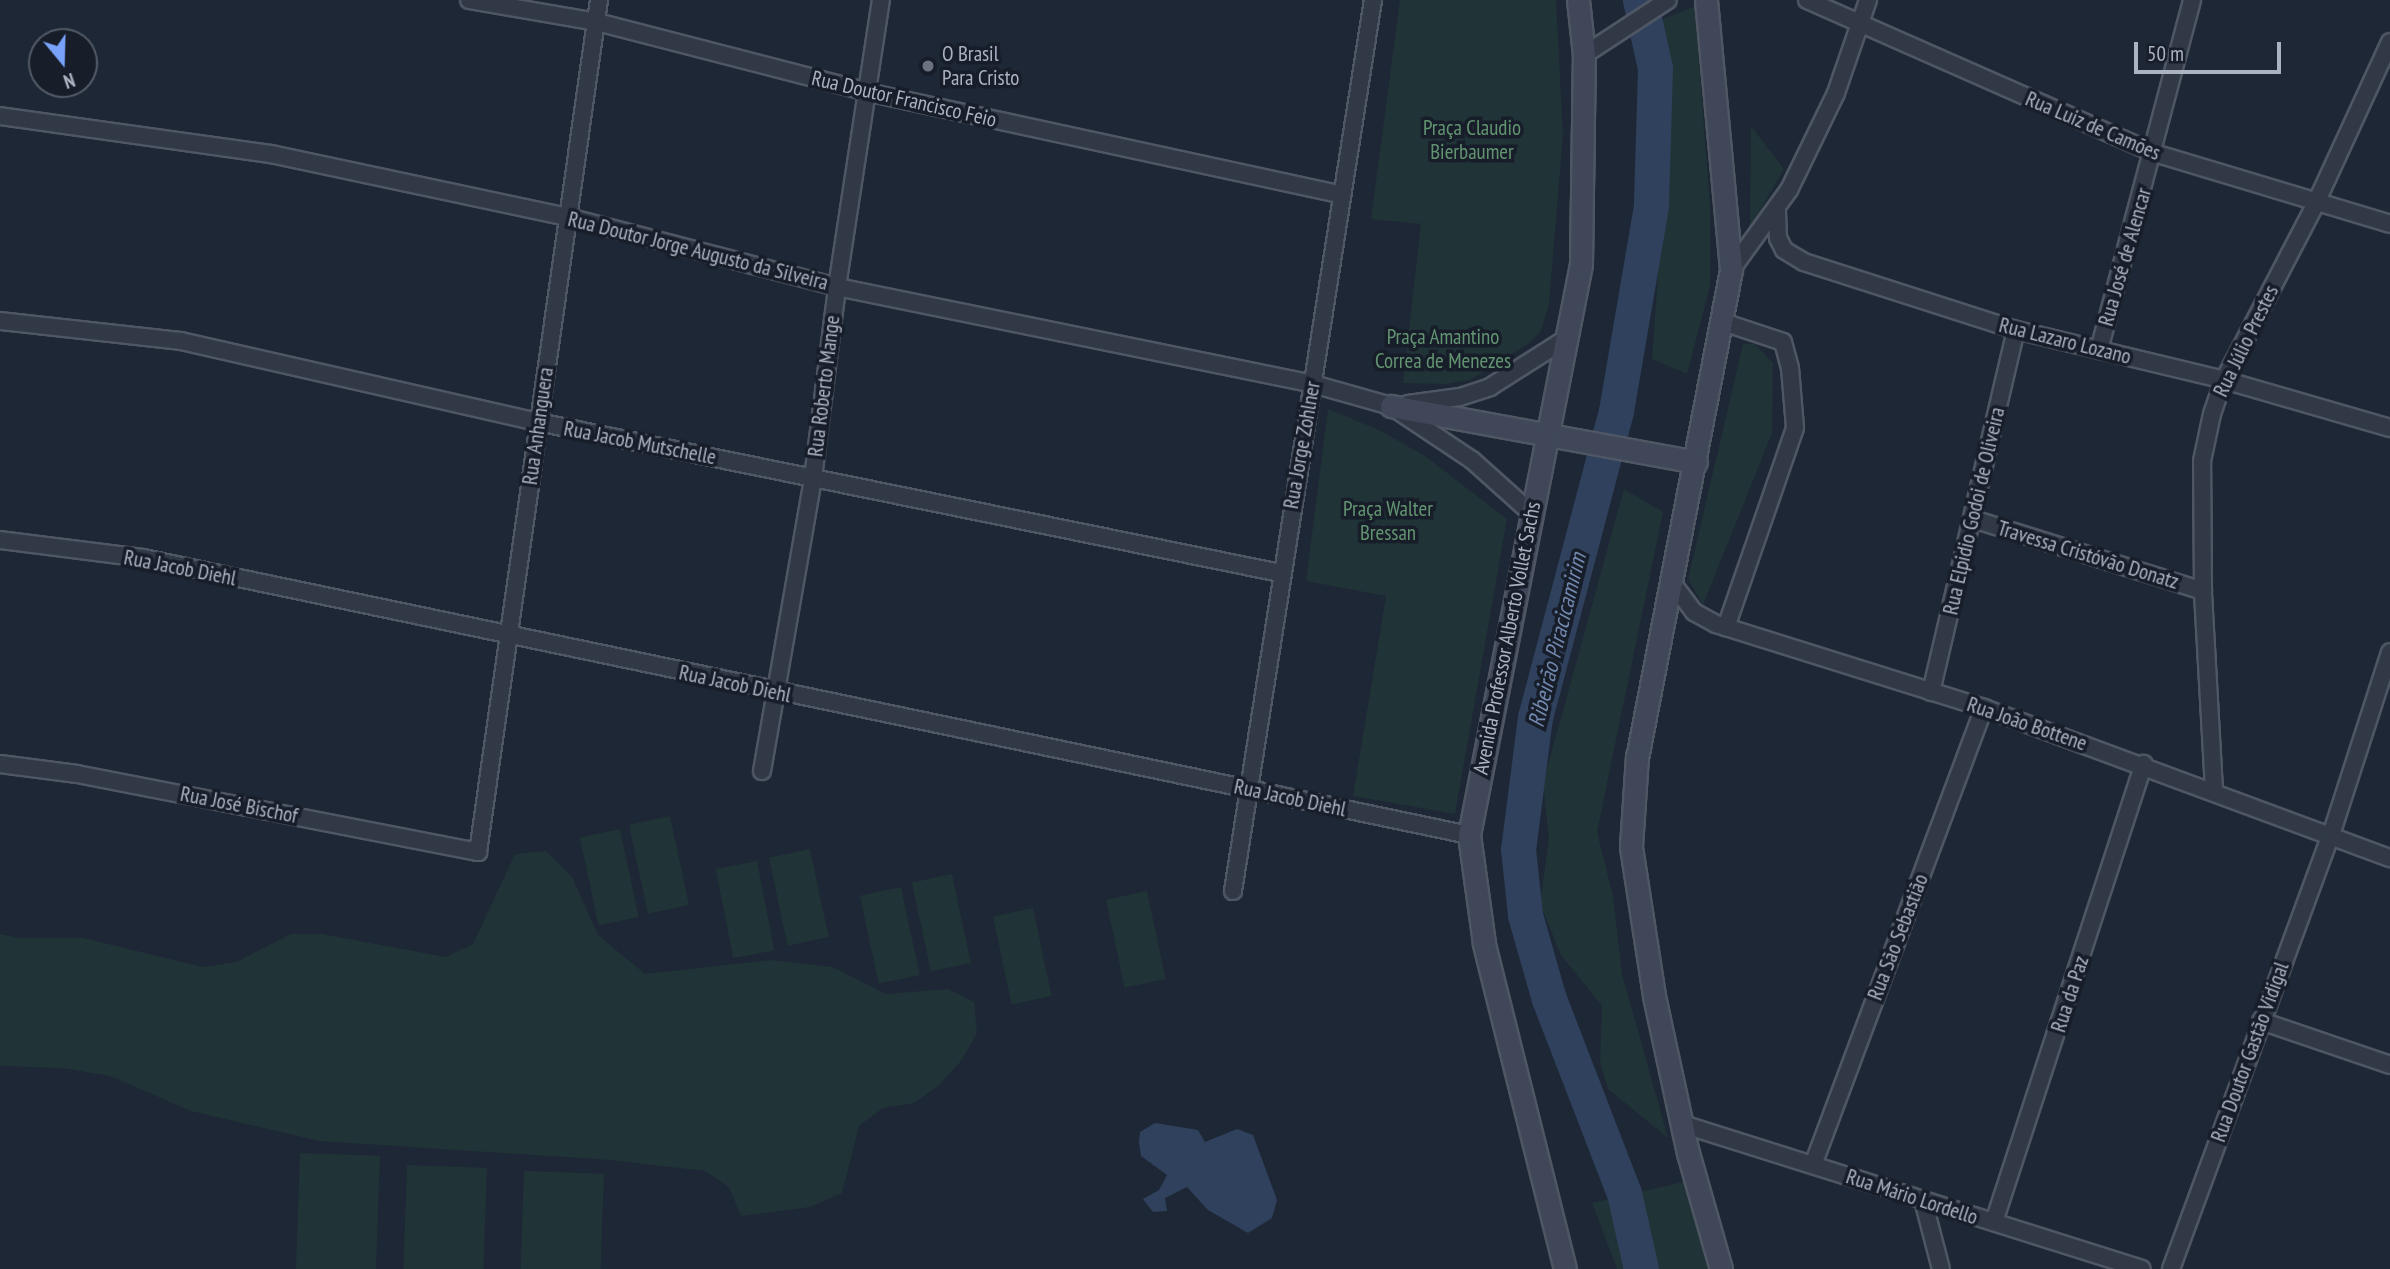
<!DOCTYPE html>
<html>
<head>
<meta charset="utf-8">
<style>
  body { margin:0 }
  #map { position:relative; width:2390px; height:1269px; overflow:hidden; background:#1e2735; font-family:"PT Sans Narrow",sans-serif }
  div>[style] { position:absolute }
  .green>* { inset:0; background:#203336; transform-origin:0 0 }
  .water>* { inset:0; background:#30415d }
  .river>* { height:35px; margin:-17.5px; padding:0 17.5px; transform-origin:17.5px; border-radius:17.5px; background:#30415d }
  .roads { filter:drop-shadow(2px 0 #4f5664) drop-shadow(-2px 0 #4f5664) drop-shadow(0 2px #4f5664) drop-shadow(0 -2px #4f5664) }
  .minor>* { height:16px; margin:-8px; padding:0 8px; transform-origin:8px; border-radius:8px; background:#313946 }
  .secondary>* { height:21px; margin:-10.5px; padding:0 10.5px; transform-origin:10.5px; border-radius:10.5px; background:#3f4759 }
  .dots>* { width:19px; height:19px; translate:-50% -50%; box-sizing:border-box; border:4px solid #171e2a; border-radius:50% }
  span { translate:-50% -50%; white-space:nowrap; text-align:center; line-height:1.15; -webkit-text-stroke:7px #171e2a; paint-order:stroke }
  .poi-label { font-size:21px; color:#abb3c3 }
  .left { translate:0 -50%; text-align:left }
  .street-label { font-size:21px; color:#abb3c3 }
  .park-label { font-size:21px; color:#639471 }
  .water-label { font-size:23px; color:#7288ad; font-style:italic }
  .north { position:absolute; left:28px; top:28px; width:70px; height:70px; box-sizing:border-box; background:#171e2a; border:2px solid #525a67; border-radius:50%; rotate:161deg; font-size:19px; font-weight:700; line-height:28px; text-align:center; color:#abb3c3 }
  .north::after { content:''; display:block; margin:auto; width:24px; height:32px; background:#79a3fa; clip-path:polygon(50% 0,100% 100%,50% 72%,0 100%) }
  .scale { position:absolute; left:2134px; top:42px; width:147px; height:32px; box-sizing:border-box; border:4px solid #abb3c3; border-top:0; padding-left:9px; font-size:21px; line-height:24px; white-space:nowrap; color:#abb3c3; -webkit-text-stroke:5px #171e2a; paint-order:stroke }
</style>
</head>
<body>
<div id="map">
  <div class="green">
    <i style="clip-path:polygon(1400px 0,1556px 0,1563px 135px,1549px 304px,1541px 331px,1528px 344px,1470px 380px,1446px 384px,1403px 383px,1421px 224px,1371px 219px)"></i>
    <i style="clip-path:polygon(1695px 6px,1710px 206px,1710px 286px,1687px 374px,1652px 359px,1671px 89px,1659px 21px)"></i>
    <i style="clip-path:polygon(1751px 126px,1784px 169px,1750px 228px)"></i>
    <i style="clip-path:polygon(1743px 344px,1755px 344px,1773px 363px,1772px 433px,1703px 605px,1688px 579px)"></i>
    <i style="clip-path:polygon(1328px 409px,1379px 430px,1425px 456px,1507px 519px,1455px 814px,1353px 796px,1386px 596px,1306px 581px)"></i>
    <i style="clip-path:polygon(1624px 489px,1663px 512px,1597px 832px,1613px 896px,1622px 974px,1668px 1138px,1608px 1089px,1600px 1062px,1602px 1006px,1561px 955px,1540px 904px,1549px 838px,1543px 783px)"></i>
    <i style="left:670px;top:816px;width:91px;height:42px;rotate:78deg"></i>
    <i style="left:620px;top:829px;width:90px;height:41px;rotate:78deg"></i>
    <i style="left:810px;top:849px;width:90px;height:42px;rotate:78deg"></i>
    <i style="clip-path:polygon(546px 851px,572px 877px,598px 935px,645px 974px,771px 960px,833px 967px,886px 994px,948px 989px,974px 1002px,977px 1033px,961px 1061px,938px 1086px,914px 1103px,883px 1108px,859px 1126px,842px 1193px,810px 1207px,741px 1216px,729px 1187px,705px 1171px,610px 1160px,319px 1141px,191px 1111px,110px 1076px,62px 1068px,0 1066px,0 934px,19px 938px,83px 938px,203px 967px,236px 962px,291px 934px,322px 934px,446px 957px,473px 944px,515px 854px)"></i>
    <i style="left:757px;top:861px;width:91px;height:42px;rotate:79deg"></i>
    <i style="left:952px;top:874px;width:91px;height:41px;rotate:78deg"></i>
    <i style="left:901px;top:887px;width:90px;height:42px;rotate:78deg"></i>
    <i style="left:1147px;top:891px;width:90px;height:42px;rotate:78deg"></i>
    <i style="left:1033px;top:908px;width:90px;height:41px;rotate:78deg"></i>
    <i style="left:300px;top:1153px;width:80px;height:116px;rotate:2deg"></i>
    <i style="left:407px;top:1165px;width:80px;height:104px;rotate:2deg"></i>
    <i style="left:524px;top:1171px;width:80px;height:98px;rotate:2deg"></i>
    <i style="clip-path:polygon(1687px 1181px,1713px 1269px,1617px 1269px,1592px 1203px)"></i>
  </div>
  <div class="water">
    <i style="clip-path:polygon(1155px 1123px,1198px 1130px,1205px 1142px,1237px 1129px,1253px 1135px,1277px 1200px,1272px 1218px,1248px 1233px,1208px 1210px,1187px 1187px,1165px 1198px,1167px 1211px,1153px 1212px,1143px 1199px,1159px 1190px,1167px 1175px,1141px 1156px,1139px 1142px,1140px 1132px)"></i>
  </div>
  <div class="river">
    <i style="left:1640px;top:0;width:70px;rotate:77.6deg"></i>
    <i style="left:1655px;top:68px;width:138px;rotate:91.7deg"></i>
    <i style="left:1651px;top:206px;width:208px;rotate:99.7deg"></i>
    <i style="left:1616px;top:411px;width:317px;rotate:104.8deg"></i>
    <i style="left:1535px;top:717px;width:133px;rotate:97.3deg"></i>
    <i style="left:1518px;top:849px;width:66px;rotate:83.9deg"></i>
    <i style="left:1525px;top:915px;width:87px;rotate:74.1deg"></i>
    <i style="left:1549px;top:999px;width:208px;rotate:68.9deg"></i>
    <i style="left:1624px;top:1193px;width:78px;rotate:77.4deg"></i>
  </div>
  <div class="roads">
    <div class="minor">
      <i style="left:469px;top:0;width:130px;rotate:9.8deg"></i>
      <i style="left:597px;top:22px;width:279px;rotate:14.5deg"></i>
      <i style="left:867px;top:92px;width:484px;rotate:12.2deg"></i>
      <i style="left:1807px;top:0;width:379px;rotate:23.8deg"></i>
      <i style="left:2154px;top:153px;width:246px;rotate:16.7deg"></i>
      <i style="left:1584px;top:55px;width:100px;rotate:-33.2deg"></i>
      <i style="left:0;top:116px;width:274px;rotate:8deg"></i>
      <i style="left:271px;top:154px;width:304px;rotate:12deg"></i>
      <i style="left:568px;top:217px;width:278px;rotate:14.6deg"></i>
      <i style="left:837px;top:287px;width:486px;rotate:11.5deg"></i>
      <i style="left:1313px;top:384px;width:81px;rotate:15.8deg"></i>
      <i style="left:1391px;top:406px;width:97px;rotate:33.7deg"></i>
      <i style="left:1472px;top:460px;width:79px;rotate:41.9deg"></i>
      <i style="left:1777px;top:211px;width:27px;rotate:88deg"></i>
      <i style="left:1778px;top:238px;width:13px;rotate:63deg"></i>
      <i style="left:1784px;top:250px;width:23px;rotate:31deg"></i>
      <i style="left:1804px;top:262px;width:223px;rotate:17.8deg"></i>
      <i style="left:2016px;top:330px;width:214px;rotate:13.5deg"></i>
      <i style="left:2224px;top:380px;width:173px;rotate:16.1deg"></i>
      <i style="left:1731px;top:270px;width:99px;rotate:-54.1deg"></i>
      <i style="left:1789px;top:190px;width:108px;rotate:-64.1deg"></i>
      <i style="left:1836px;top:93px;width:98px;rotate:-71deg"></i>
      <i style="left:0;top:321px;width:182px;rotate:6.3deg"></i>
      <i style="left:181px;top:341px;width:366px;rotate:12.8deg"></i>
      <i style="left:538px;top:422px;width:757px;rotate:11.5deg"></i>
      <i style="left:1723px;top:322px;width:63px;rotate:18.4deg"></i>
      <i style="left:1783px;top:342px;width:27px;rotate:75deg"></i>
      <i style="left:1790px;top:368px;width:60px;rotate:85.2deg"></i>
      <i style="left:1795px;top:428px;width:211px;rotate:109.1deg"></i>
      <i style="left:2099px;top:350px;width:362px;rotate:-75.1deg"></i>
      <i style="left:1408px;top:404px;width:52px;rotate:-7.7deg"></i>
      <i style="left:1460px;top:397px;width:32px;rotate:-18deg"></i>
      <i style="left:1490px;top:387px;width:88px;rotate:-32.4deg"></i>
      <i style="left:1973px;top:519px;width:241px;rotate:17.4deg"></i>
      <i style="left:0;top:540px;width:144px;rotate:7.2deg"></i>
      <i style="left:143px;top:558px;width:1355px;rotate:11.8deg"></i>
      <i style="left:1673px;top:584px;width:35px;rotate:53deg"></i>
      <i style="left:1694px;top:612px;width:25px;rotate:29deg"></i>
      <i style="left:1716px;top:624px;width:281px;rotate:17.4deg"></i>
      <i style="left:1984px;top:708px;width:433px;rotate:20.3deg"></i>
      <i style="left:1931px;top:692px;width:372px;rotate:-76.8deg"></i>
      <i style="left:0;top:764px;width:78px;rotate:7.4deg"></i>
      <i style="left:77px;top:774px;width:409px;rotate:11deg"></i>
      <i style="left:478px;top:852px;width:861px;rotate:-81.92deg"></i>
      <i style="left:762px;top:771px;width:297px;rotate:-80.1deg"></i>
      <i style="left:813px;top:478px;width:193px;rotate:-82.8deg"></i>
      <i style="left:837px;top:287px;width:290px;rotate:-81.3deg"></i>
      <i style="left:2214px;top:790px;width:199px;rotate:-93.2deg"></i>
      <i style="left:2203px;top:591px;width:130px;rotate:-90.4deg"></i>
      <i style="left:2202px;top:461px;width:48px;rotate:-78deg"></i>
      <i style="left:2212px;top:414px;width:36px;rotate:-71deg"></i>
      <i style="left:2224px;top:380px;width:199px;rotate:-62.5deg"></i>
      <i style="left:2316px;top:203px;width:177px;rotate:-65.3deg"></i>
      <i style="left:1233px;top:891px;width:902px;rotate:-81.07deg"></i>
      <i style="left:2261px;top:1021px;width:136px;rotate:18.8deg"></i>
      <i style="left:1682px;top:1124px;width:482px;rotate:17.5deg"></i>
      <i style="left:1813px;top:1165px;width:488px;rotate:-69.5deg"></i>
      <i style="left:1923px;top:1200px;width:71px;rotate:75.4deg"></i>
      <i style="left:1994px;top:1222px;width:482px;rotate:-71.9deg"></i>
      <i style="left:2171px;top:1269px;width:463px;rotate:-69.8deg"></i>
      <i style="left:2331px;top:835px;width:192px;rotate:-72.1deg"></i>
    </div>
    <div class="secondary">
      <i style="left:1706px;top:0;width:271px;rotate:84.7deg"></i>
      <i style="left:1731px;top:270px;width:495px;rotate:100.9deg"></i>
      <i style="left:1637px;top:756px;width:91px;rotate:93.8deg"></i>
      <i style="left:1631px;top:847px;width:151px;rotate:81.2deg"></i>
      <i style="left:1654px;top:996px;width:161px;rotate:77.8deg"></i>
      <i style="left:1688px;top:1153px;width:121px;rotate:74.1deg"></i>
      <i style="left:1391px;top:406px;width:310px;rotate:10.4deg"></i>
      <i style="left:1565px;top:1269px;width:336px;rotate:-104deg"></i>
      <i style="left:1484px;top:943px;width:109px;rotate:-97.9deg"></i>
      <i style="left:1469px;top:835px;width:582px;rotate:-78.9deg"></i>
      <i style="left:1581px;top:264px;width:209px;rotate:-89.2deg"></i>
      <i style="left:1584px;top:55px;width:55px;rotate:-96.2deg"></i>
    </div>
  </div>
  <div class="dots">
    <i style="left:928px;top:66px;background:#6b7280"></i>
  </div>
  <div class="poi-label">
    <span class="left" style="left:942px;top:66px">O Brasil<br>Para Cristo</span>
  </div>
  <div class="street-label">
    <span style="left:904px;top:99px;rotate:13deg">Rua Doutor Francisco Feio</span>
    <span style="left:2093px;top:126px;rotate:23deg">Rua Luiz de Camões</span>
    <span style="left:698px;top:251px;rotate:14deg">Rua Doutor Jorge Augusto da Silveira</span>
    <span style="left:2125px;top:257px;rotate:-74deg">Rua José de Alencar</span>
    <span style="left:2065px;top:341px;rotate:14deg">Rua Lazaro Lozano</span>
    <span style="left:2246px;top:341px;rotate:-64deg">Rua Júlio Prestes</span>
    <span style="left:824px;top:386px;rotate:-83deg">Rua Roberto Mange</span>
    <span style="left:538px;top:426px;rotate:-82deg">Rua Anhanguera</span>
    <span style="left:640px;top:443px;rotate:11deg">Rua Jacob Mutschelle</span>
    <span style="left:1302px;top:445px;rotate:-80deg">Rua Jorge Zohlner</span>
    <span style="left:1974px;top:511px;rotate:-77deg">Rua Elpidio Godoi de Oliveira</span>
    <span style="left:2088px;top:555px;rotate:17deg">Travessa Cristóvão Donatz</span>
    <span style="left:180px;top:568px;rotate:11deg">Rua Jacob Diehl</span>
    <span style="left:1507px;top:638px;rotate:-79deg">Avenida Professor Alberto Vollet Sachs</span>
    <span style="left:735px;top:684px;rotate:12deg">Rua Jacob Diehl</span>
    <span style="left:2027px;top:724px;rotate:19deg">Rua João Bottene</span>
    <span style="left:1290px;top:798px;rotate:12deg">Rua Jacob Diehl</span>
    <span style="left:239px;top:805px;rotate:11deg">Rua José Bischof</span>
    <span style="left:1898px;top:937px;rotate:-69deg">Rua São Sebastião</span>
    <span style="left:2070px;top:994px;rotate:-72deg">Rua da Paz</span>
    <span style="left:2250px;top:1052px;rotate:-70deg">Rua Doutor Gastão Vidigal</span>
    <span style="left:1912px;top:1197px;rotate:18deg">Rua Mário Lordello</span>
  </div>
  <div class="park-label">
    <span style="left:1472px;top:140px">Praça Claudio<br>Bierbaumer</span>
    <span style="left:1443px;top:349px">Praça Amantino<br>Correa de Menezes</span>
    <span style="left:1388px;top:521px">Praça Walter<br>Bressan</span>
  </div>
  <div class="water-label">
    <span style="left:1557px;top:640px;rotate:-76deg">Ribeirão Piracicamirim</span>
  </div>
  <div class="north">N</div>
  <div class="scale">50 m</div>
</div>
</body>
</html>
